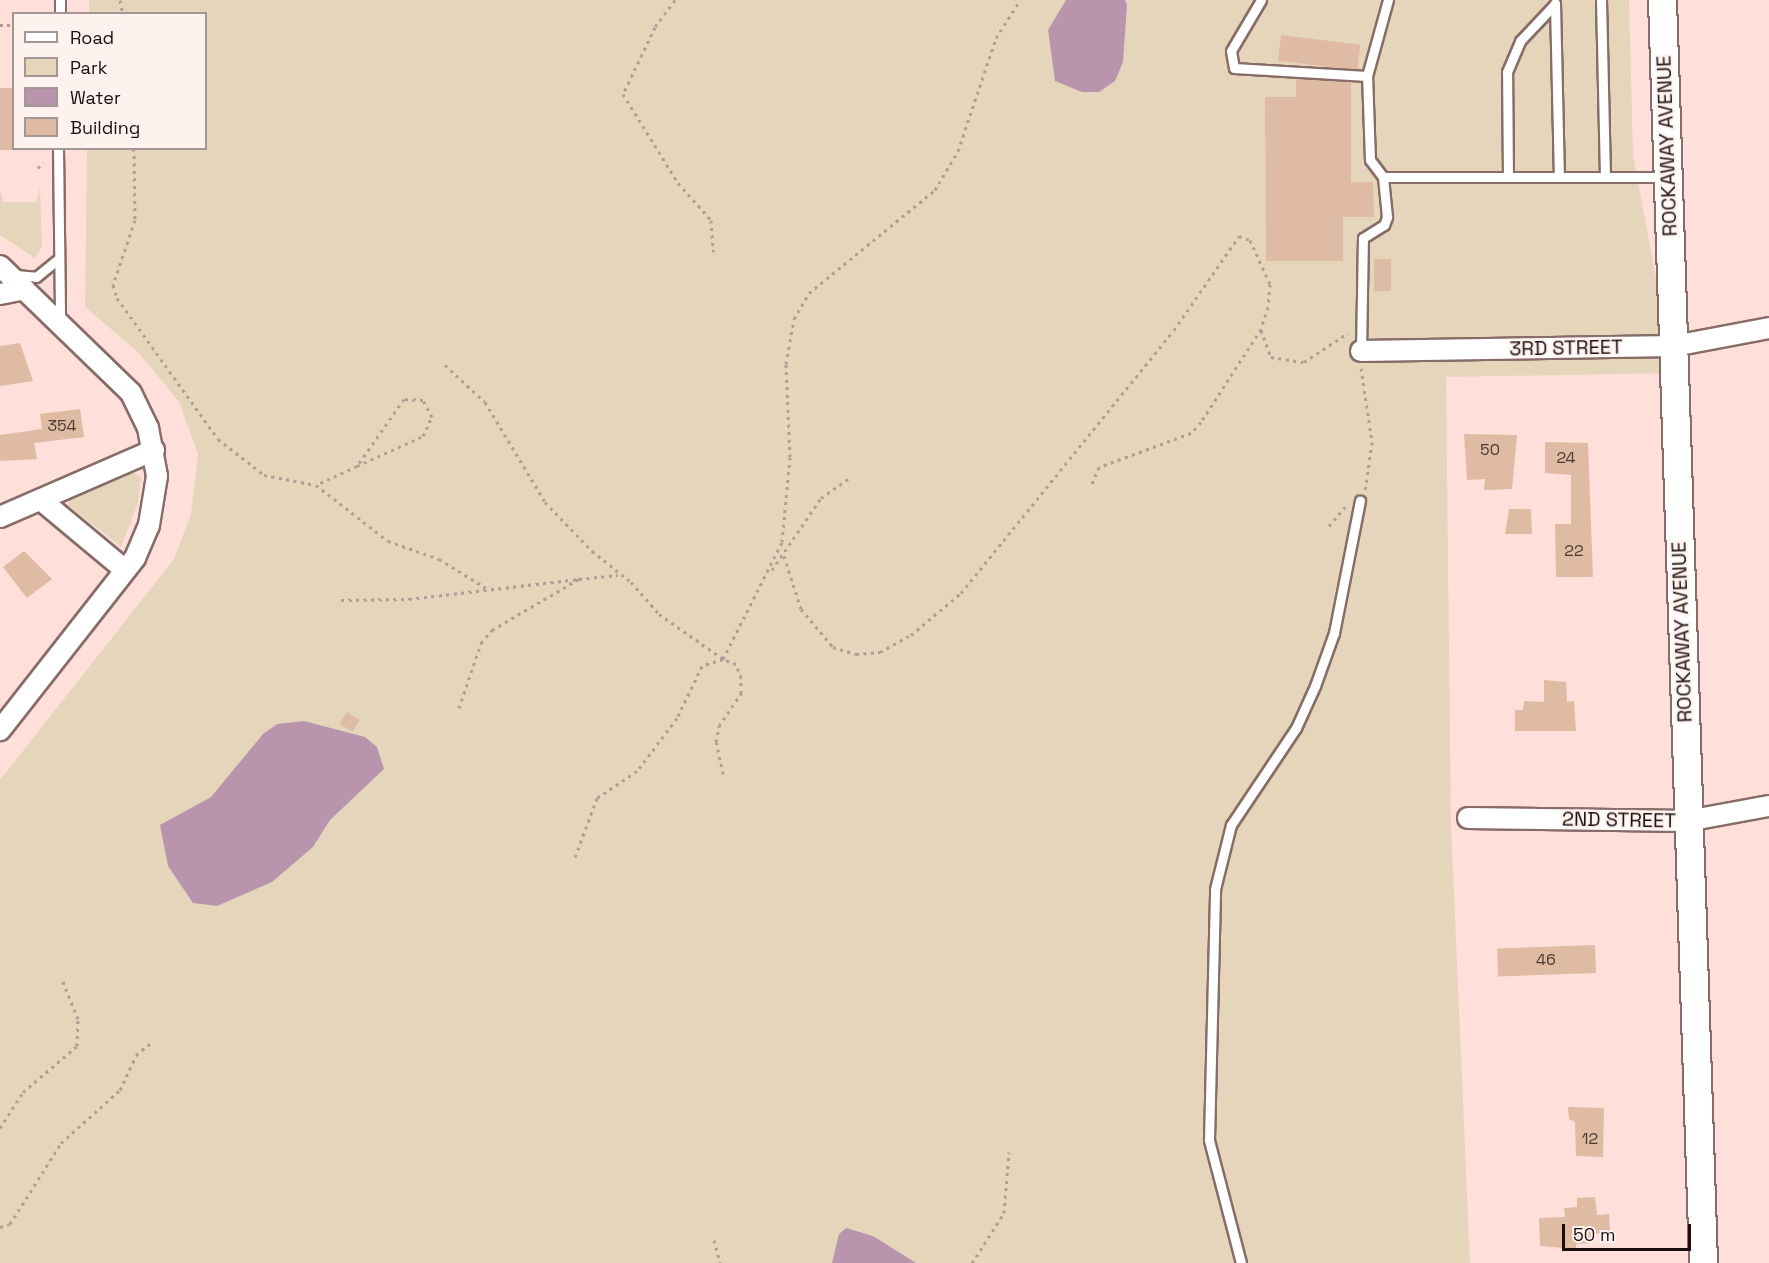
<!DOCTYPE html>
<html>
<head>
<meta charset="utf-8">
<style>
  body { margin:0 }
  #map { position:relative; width:1769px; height:1263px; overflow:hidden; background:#ffdfda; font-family:"Space Grotesk",sans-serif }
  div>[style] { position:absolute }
  .green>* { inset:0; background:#e5d6bb }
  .water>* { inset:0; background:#b895ad }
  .building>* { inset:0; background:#dfbba4; transform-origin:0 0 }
  .path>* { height:3px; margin-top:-1.5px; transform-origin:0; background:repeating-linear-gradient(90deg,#b49b97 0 3px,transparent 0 7.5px) }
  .roads { filter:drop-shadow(2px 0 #876c67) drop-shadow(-2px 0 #876c67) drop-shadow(0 2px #876c67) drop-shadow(0 -2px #876c67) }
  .service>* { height:9px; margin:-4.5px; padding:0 4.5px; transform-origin:4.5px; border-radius:4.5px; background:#fff }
  .minor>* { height:20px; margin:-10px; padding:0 10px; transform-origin:10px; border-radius:10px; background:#fff }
  .secondary>* { height:27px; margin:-13.5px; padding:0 13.5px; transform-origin:13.5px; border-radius:13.5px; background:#fff }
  span { translate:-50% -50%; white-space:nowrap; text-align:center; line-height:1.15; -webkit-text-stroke:4.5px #fef2ef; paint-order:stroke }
  .number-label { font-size:16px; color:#4b3a34 }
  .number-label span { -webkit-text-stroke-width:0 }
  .street-label { font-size:20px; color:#1a0f0e }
  .legend { position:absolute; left:12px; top:12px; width:195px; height:138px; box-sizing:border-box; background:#fef2ef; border:2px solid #a39795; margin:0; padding:8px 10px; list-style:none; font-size:18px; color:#1a0f0e }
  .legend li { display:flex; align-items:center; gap:12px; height:30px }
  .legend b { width:30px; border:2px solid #a39795 }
  .scale { position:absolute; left:1562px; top:1224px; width:129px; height:27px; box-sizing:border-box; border:3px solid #1a0f0e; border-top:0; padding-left:8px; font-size:18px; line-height:21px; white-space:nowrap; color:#1a0f0e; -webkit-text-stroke:4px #fef2ef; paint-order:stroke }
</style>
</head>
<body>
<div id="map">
  <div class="green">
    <i style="clip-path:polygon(89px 0,1629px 0,1633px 155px,1674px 373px,1446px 377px,1451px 825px,1470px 1263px,0 1263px,0 780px,174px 559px,191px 514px,198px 454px,179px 402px,139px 353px,85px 307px,87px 149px,206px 148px,206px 14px,89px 13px)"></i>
    <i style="clip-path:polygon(0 188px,3px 202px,36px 202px,40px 188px,42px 247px,35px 258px,0 235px)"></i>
    <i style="clip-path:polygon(132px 471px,141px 477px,138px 503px,121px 547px,68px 505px,70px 497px)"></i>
  </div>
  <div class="water">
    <i style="clip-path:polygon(1066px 0,1125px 0,1127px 5px,1123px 62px,1115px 81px,1099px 92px,1082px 92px,1055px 81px,1048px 30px)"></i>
    <i style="clip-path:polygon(304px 721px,365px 737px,377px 747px,384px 769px,330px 820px,313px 847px,272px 882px,217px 906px,193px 903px,168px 866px,160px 825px,211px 797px,263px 734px,277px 724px)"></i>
    <i style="clip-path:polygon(846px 1228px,873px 1236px,916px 1263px,832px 1263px,839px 1234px)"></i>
  </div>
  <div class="building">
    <i style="left:1281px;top:35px;width:80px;height:26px;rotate:7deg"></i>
    <i style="clip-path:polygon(1296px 78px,1351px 82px,1351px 182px,1373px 182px,1374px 217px,1343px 217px,1343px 261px,1266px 261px,1265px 97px,1296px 97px)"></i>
    <i style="left:0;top:88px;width:14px;height:62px"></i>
    <i style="left:1374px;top:259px;width:17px;height:32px"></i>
    <i style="clip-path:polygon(20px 343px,33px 381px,0 386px,0 346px)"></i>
    <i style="clip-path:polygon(80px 409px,84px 437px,34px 443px,37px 459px,0 461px,0 435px,42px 429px,40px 414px)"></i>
    <i style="clip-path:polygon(1464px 434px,1517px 435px,1512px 489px,1484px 490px,1485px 479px,1467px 480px)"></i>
    <i style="clip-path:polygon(1545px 442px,1588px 443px,1593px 577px,1556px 577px,1555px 524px,1571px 524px,1571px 475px,1545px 473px)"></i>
    <i style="clip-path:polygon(1509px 509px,1531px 509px,1532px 534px,1505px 534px)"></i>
    <i style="clip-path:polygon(24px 551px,52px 579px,27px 598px,3px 567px)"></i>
    <i style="clip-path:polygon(1544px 680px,1566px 682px,1567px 702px,1574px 701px,1576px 731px,1515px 731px,1515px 710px,1523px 710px,1524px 701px,1544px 702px)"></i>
    <i style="left:347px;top:712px;width:15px;height:14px;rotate:32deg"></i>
    <i style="left:1595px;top:945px;width:28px;height:98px;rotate:88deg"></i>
    <i style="clip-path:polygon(1568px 1107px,1604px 1108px,1603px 1157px,1576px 1156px,1575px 1122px,1569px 1119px)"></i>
    <i style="clip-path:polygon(1595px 1197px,1597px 1215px,1609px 1214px,1610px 1233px,1592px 1234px,1593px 1243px,1576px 1244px,1576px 1249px,1540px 1246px,1539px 1218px,1565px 1217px,1564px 1208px,1577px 1207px,1577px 1198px)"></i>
  </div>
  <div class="path">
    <i style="left:120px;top:0;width:14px;rotate:78deg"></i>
    <i style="left:675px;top:0;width:34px;rotate:127deg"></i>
    <i style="left:655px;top:27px;width:74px;rotate:115.5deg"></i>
    <i style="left:623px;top:94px;width:105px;rotate:58.3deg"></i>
    <i style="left:678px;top:183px;width:50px;rotate:48.3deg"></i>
    <i style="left:711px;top:220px;width:32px;rotate:86deg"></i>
    <i style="left:0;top:25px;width:14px"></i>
    <i style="left:134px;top:148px;width:72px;rotate:89.2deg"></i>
    <i style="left:135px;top:220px;width:69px;rotate:108.7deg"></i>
    <i style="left:113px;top:285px;width:14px;rotate:73deg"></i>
    <i style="left:117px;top:298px;width:173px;rotate:54.4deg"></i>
    <i style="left:218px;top:439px;width:58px;rotate:38deg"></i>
    <i style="left:264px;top:475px;width:53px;rotate:10.9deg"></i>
    <i style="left:38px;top:168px;width:8px;rotate:-45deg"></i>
    <i style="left:1261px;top:330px;width:29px;rotate:70deg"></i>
    <i style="left:1271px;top:357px;width:33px;rotate:9deg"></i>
    <i style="left:1304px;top:362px;width:53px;rotate:-33.4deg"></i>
    <i style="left:445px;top:365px;width:54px;rotate:42.8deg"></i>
    <i style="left:485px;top:402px;width:117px;rotate:59deg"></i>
    <i style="left:545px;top:502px;width:68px;rotate:46.2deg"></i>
    <i style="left:592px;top:551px;width:50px;rotate:38.5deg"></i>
    <i style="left:631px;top:582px;width:43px;rotate:48.8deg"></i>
    <i style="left:659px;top:614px;width:78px;rotate:35.1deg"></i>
    <i style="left:723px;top:659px;width:22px;rotate:162deg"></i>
    <i style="left:702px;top:666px;width:58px;rotate:115.7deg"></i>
    <i style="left:677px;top:718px;width:66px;rotate:127deg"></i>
    <i style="left:637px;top:771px;width:48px;rotate:146deg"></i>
    <i style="left:597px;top:798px;width:66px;rotate:110.4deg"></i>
    <i style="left:1361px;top:368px;width:75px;rotate:81.5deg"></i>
    <i style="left:1372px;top:442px;width:50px;rotate:98deg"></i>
    <i style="left:357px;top:466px;width:72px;rotate:-24.4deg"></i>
    <i style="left:423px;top:436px;width:21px;rotate:-65deg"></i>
    <i style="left:432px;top:417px;width:19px;rotate:-118deg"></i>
    <i style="left:423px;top:400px;width:19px;rotate:-177deg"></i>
    <i style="left:404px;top:399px;width:82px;rotate:125deg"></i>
    <i style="left:357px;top:466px;width:45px;rotate:155.1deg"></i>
    <i style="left:316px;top:485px;width:91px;rotate:37.9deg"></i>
    <i style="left:388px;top:541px;width:54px;rotate:19.4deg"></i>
    <i style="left:439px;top:559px;width:55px;rotate:31.7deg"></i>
    <i style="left:1329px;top:526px;width:25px;rotate:-50deg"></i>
    <i style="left:784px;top:556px;width:56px;rotate:72.2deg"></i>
    <i style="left:801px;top:609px;width:50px;rotate:49.9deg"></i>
    <i style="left:833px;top:647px;width:24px;rotate:17deg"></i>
    <i style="left:856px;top:654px;width:24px;rotate:-5deg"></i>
    <i style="left:880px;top:652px;width:35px;rotate:-29deg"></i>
    <i style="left:911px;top:635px;width:65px;rotate:-40deg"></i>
    <i style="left:961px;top:593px;width:338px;rotate:-51deg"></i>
    <i style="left:1174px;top:330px;width:114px;rotate:-55.3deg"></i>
    <i style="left:1239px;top:236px;width:12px;rotate:20deg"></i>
    <i style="left:1250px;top:240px;width:48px;rotate:65.6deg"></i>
    <i style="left:1270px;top:284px;width:23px;rotate:95deg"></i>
    <i style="left:1268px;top:307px;width:23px;rotate:108deg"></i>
    <i style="left:1261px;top:329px;width:111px;rotate:122.8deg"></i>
    <i style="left:1201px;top:422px;width:15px;rotate:132deg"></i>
    <i style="left:1191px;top:433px;width:98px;rotate:159.7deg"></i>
    <i style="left:1099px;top:467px;width:21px;rotate:113deg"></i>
    <i style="left:772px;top:570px;width:87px;rotate:-55.8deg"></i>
    <i style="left:821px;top:498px;width:33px;rotate:-35deg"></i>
    <i style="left:341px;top:600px;width:68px;rotate:-0.8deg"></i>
    <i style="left:409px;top:599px;width:171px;rotate:-6.7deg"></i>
    <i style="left:459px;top:708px;width:69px;rotate:-71.3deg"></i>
    <i style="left:481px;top:643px;width:17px;rotate:-50deg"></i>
    <i style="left:492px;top:630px;width:101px;rotate:-30.4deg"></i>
    <i style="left:579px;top:579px;width:39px;rotate:-6deg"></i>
    <i style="left:723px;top:774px;width:33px;rotate:-102deg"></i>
    <i style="left:716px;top:742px;width:16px;rotate:-79deg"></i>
    <i style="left:719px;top:726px;width:40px;rotate:-56deg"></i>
    <i style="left:741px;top:693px;width:15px;rotate:-90deg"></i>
    <i style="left:741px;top:678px;width:15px;rotate:-110deg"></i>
    <i style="left:736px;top:664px;width:14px;rotate:-159deg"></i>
    <i style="left:723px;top:659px;width:131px;rotate:-63.2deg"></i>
    <i style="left:782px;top:542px;width:85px;rotate:-84.6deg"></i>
    <i style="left:790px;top:457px;width:93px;rotate:-92.5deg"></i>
    <i style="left:786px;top:364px;width:46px;rotate:-79.9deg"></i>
    <i style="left:794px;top:319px;width:30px;rotate:-60deg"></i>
    <i style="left:809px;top:293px;width:163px;rotate:-39.3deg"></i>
    <i style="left:935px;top:190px;width:45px;rotate:-59.5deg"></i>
    <i style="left:958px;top:151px;width:119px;rotate:-71.4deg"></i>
    <i style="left:996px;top:38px;width:45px;rotate:-57.7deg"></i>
    <i style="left:0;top:1128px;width:43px;rotate:-57.4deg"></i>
    <i style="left:23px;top:1092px;width:71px;rotate:-40.4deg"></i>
    <i style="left:77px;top:1046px;width:27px;rotate:-88deg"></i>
    <i style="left:78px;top:1019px;width:43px;rotate:-111.8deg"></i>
    <i style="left:0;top:1227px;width:10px;rotate:-17deg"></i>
    <i style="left:10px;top:1224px;width:96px;rotate:-57.8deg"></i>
    <i style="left:61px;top:1143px;width:79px;rotate:-41.9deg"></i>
    <i style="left:120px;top:1090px;width:38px;rotate:-65deg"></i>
    <i style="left:136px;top:1055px;width:21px;rotate:-39deg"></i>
    <i style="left:714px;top:1240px;width:24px;rotate:75deg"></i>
    <i style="left:972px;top:1263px;width:59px;rotate:-57.4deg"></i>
    <i style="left:1004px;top:1213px;width:61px;rotate:-85.3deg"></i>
  </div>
  <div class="roads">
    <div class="service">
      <i style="left:1261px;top:0;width:59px;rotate:120.5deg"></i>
      <i style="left:1231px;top:51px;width:17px;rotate:80deg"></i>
      <i style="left:1234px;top:68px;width:133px;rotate:3.4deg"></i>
      <i style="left:1601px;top:0;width:177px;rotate:88.7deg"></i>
      <i style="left:1555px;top:3px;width:174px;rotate:88.7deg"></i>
      <i style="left:60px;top:14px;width:14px;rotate:-90deg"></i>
      <i style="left:58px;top:148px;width:172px;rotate:89.3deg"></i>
      <i style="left:1383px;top:177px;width:21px;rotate:-127deg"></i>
      <i style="left:1370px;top:160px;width:84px;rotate:-92deg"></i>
      <i style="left:1367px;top:76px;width:79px;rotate:-74.6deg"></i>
      <i style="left:1508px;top:177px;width:105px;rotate:-90.5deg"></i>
      <i style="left:1507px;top:72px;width:34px;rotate:-67deg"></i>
      <i style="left:1520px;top:41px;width:51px;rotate:-46.6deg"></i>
      <i style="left:15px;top:275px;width:21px;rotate:5deg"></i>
      <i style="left:36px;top:277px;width:27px;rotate:-39deg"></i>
      <i style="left:1361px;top:351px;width:113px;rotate:-89deg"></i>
      <i style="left:1363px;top:238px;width:25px;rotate:-32deg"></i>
      <i style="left:1384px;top:225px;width:9px;rotate:-69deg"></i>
      <i style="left:1387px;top:217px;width:40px;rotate:-95.7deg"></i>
      <i style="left:1383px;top:177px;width:283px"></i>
      <i style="left:1241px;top:1263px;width:127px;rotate:-104.6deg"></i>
      <i style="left:1209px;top:1140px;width:251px;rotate:-88.6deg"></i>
      <i style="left:1215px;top:889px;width:66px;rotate:-76deg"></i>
      <i style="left:1231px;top:825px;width:117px;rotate:-56.2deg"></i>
      <i style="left:1296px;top:728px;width:46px;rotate:-65.7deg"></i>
      <i style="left:1315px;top:686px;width:56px;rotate:-70.3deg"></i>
      <i style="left:1334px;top:633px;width:135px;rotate:-78.9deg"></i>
    </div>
    <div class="minor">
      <i style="left:0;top:266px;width:182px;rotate:44.1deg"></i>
      <i style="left:131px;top:393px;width:39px;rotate:64deg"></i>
      <i style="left:148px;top:428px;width:49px;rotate:79.4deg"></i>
      <i style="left:157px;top:476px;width:50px;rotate:99.3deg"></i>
      <i style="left:149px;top:525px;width:36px;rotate:113deg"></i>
      <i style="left:135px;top:558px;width:219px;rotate:128.1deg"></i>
      <i style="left:0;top:294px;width:25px;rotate:-11deg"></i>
      <i style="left:1361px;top:351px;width:313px;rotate:-0.9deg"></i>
      <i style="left:1674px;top:346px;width:97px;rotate:-10.7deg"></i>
      <i style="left:41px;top:500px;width:109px;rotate:39.8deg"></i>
      <i style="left:0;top:517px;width:168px;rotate:-23.5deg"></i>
      <i style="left:1468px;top:818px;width:219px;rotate:0.8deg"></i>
      <i style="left:1687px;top:821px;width:83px;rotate:-10.4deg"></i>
    </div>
    <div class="secondary">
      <i style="left:1662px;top:0;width:1264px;rotate:88.14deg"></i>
    </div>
  </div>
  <div class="number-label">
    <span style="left:62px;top:426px">354</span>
    <span style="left:1490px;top:450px">50</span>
    <span style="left:1566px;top:458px">24</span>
    <span style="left:1574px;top:551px">22</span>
    <span style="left:1546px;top:960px">46</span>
    <span style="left:1590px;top:1139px">12</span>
  </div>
  <div class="street-label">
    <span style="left:1667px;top:146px;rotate:-92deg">ROCKAWAY AVENUE</span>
    <span style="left:1566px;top:348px;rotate:-1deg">3RD STREET</span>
    <span style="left:1682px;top:632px;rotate:-92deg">ROCKAWAY AVENUE</span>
    <span style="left:1619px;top:820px;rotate:1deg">2ND STREET</span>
  </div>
  <ul class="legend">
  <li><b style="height:8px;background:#fff"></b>Road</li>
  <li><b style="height:16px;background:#e5d6bb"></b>Park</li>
  <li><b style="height:16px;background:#b895ad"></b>Water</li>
  <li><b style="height:16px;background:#dfbba4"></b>Building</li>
  </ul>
  <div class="scale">50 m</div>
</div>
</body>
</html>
